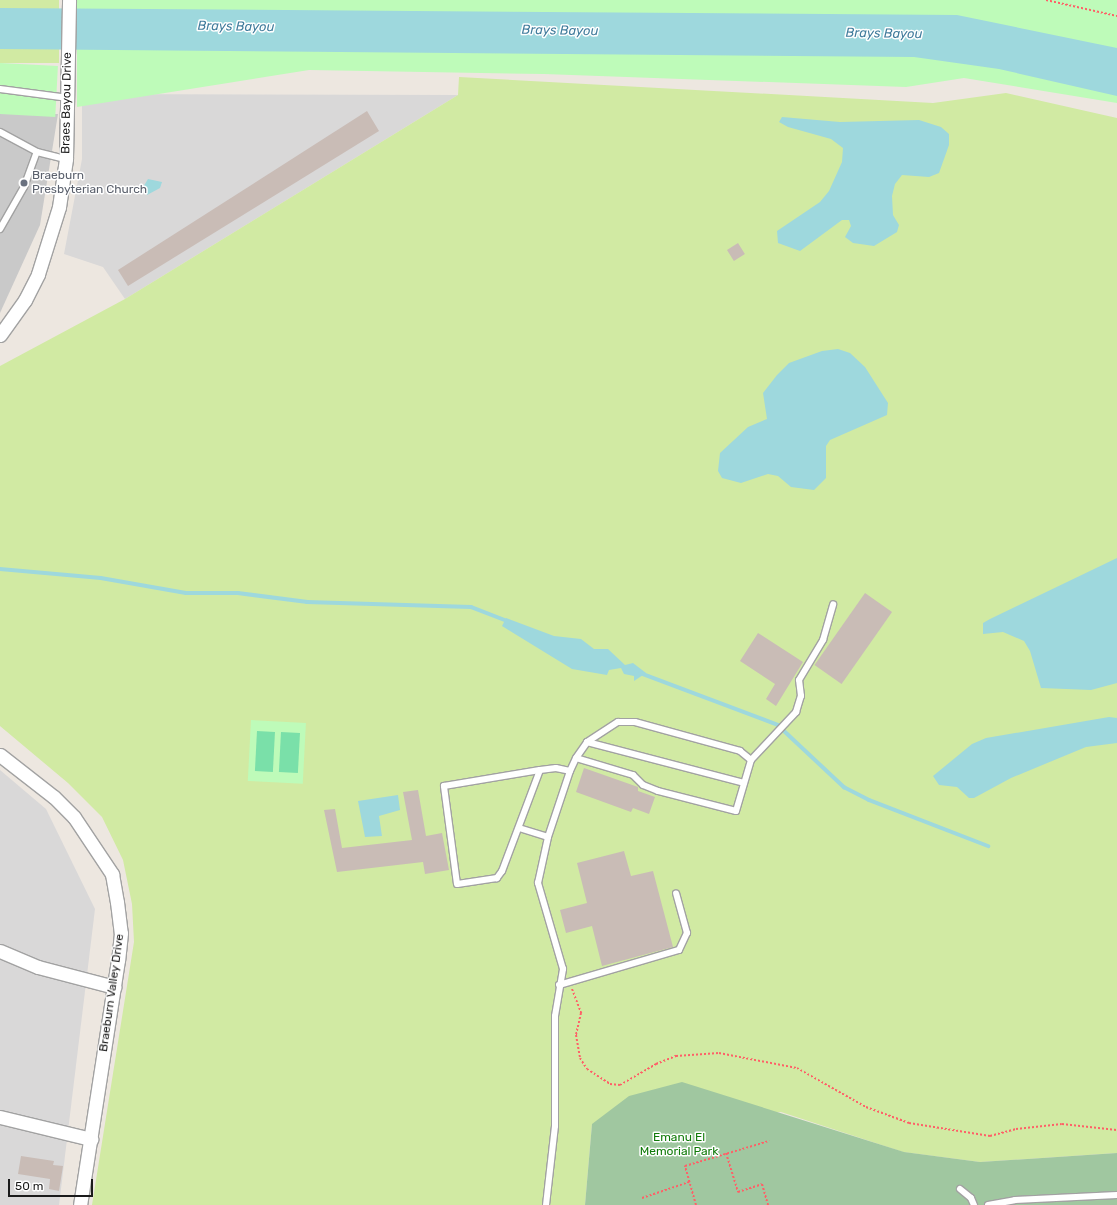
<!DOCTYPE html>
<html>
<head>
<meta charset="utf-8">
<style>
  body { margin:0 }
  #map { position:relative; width:1117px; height:1205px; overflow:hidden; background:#ede7e0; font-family:Rubik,sans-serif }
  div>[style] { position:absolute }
  .residential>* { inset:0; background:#d9d8d8 }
  .religious>* { inset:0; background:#c9c9c9 }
  .grass>* { inset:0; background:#d1eaa3; transform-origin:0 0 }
  .cemetery>* { inset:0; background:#a0c7a0 }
  .park>* { inset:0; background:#befbb9; transform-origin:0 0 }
  .pitch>* { inset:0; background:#7ae0a9; transform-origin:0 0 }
  .water>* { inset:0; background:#9ed8dd }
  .stream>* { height:3.5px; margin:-1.75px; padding:0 1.75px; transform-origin:1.75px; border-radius:1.75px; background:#9ed8dd }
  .building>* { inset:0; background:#c9bcb6; transform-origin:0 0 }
  .path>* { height:2px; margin-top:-1px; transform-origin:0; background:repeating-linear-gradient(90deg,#fe6067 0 2px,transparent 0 4px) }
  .roads { filter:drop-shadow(1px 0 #a2a2a2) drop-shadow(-1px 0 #a2a2a2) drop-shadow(0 1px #a2a2a2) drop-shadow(0 -1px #a2a2a2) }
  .lane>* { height:6px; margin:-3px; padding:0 3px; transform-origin:3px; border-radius:3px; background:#fff }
  .street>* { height:13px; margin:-6.5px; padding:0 6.5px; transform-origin:6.5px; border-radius:6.5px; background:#fff }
  .dots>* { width:11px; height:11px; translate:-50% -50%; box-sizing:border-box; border:2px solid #fff; border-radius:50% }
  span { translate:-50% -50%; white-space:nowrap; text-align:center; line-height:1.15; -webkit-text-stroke:3px #fff; paint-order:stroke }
  .street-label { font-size:12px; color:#1b1b1b }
  .worship-label { font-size:12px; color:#5b616d }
  .left { translate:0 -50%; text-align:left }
  .park-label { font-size:12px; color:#0f7a08 }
  .water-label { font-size:13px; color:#417c9c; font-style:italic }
  .scale { position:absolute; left:8px; top:1179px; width:85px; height:18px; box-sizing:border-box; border:2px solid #1b1b1b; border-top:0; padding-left:5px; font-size:12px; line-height:14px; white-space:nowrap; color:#1b1b1b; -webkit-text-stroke:3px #fff; paint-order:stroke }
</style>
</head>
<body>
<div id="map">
  <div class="residential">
    <i style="clip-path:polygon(82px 94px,458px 95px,125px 299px,103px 267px,64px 254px,82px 159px)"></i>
    <i style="clip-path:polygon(0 770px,46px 809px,95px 909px,59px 1205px,0 1205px)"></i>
  </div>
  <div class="religious">
    <i style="clip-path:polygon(0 114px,58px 114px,40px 225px,0 313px)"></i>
  </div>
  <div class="grass">
    <i style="left:0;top:0;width:59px;height:63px"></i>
    <i style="clip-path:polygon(459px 77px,933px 103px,1006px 93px,1117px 118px,1117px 1153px,980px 1162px,903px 1152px,781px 1112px,592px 1124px,585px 1205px,92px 1205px,134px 942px,132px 904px,123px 860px,102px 817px,68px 783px,0 726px,0 366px,125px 299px,458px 95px)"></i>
  </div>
  <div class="cemetery">
    <i style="clip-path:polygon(682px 1082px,904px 1152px,980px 1162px,1117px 1153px,1117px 1205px,585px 1205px,592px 1124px,629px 1096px)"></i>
  </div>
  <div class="park">
    <i style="clip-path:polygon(77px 0,1117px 0,1117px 103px,964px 78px,906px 87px,544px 74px,309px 70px,77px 107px)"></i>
    <i style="left:0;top:63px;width:58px;height:51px;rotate:3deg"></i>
    <i style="left:251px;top:720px;width:55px;height:61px;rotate:3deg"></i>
  </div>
  <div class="pitch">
    <i style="left:257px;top:731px;width:18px;height:40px;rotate:3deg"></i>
    <i style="left:281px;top:732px;width:19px;height:40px;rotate:3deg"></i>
  </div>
  <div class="water">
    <i style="clip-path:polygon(0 8px,957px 15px,1117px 48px,1117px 96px,999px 69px,914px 57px,0 49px)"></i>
    <i style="clip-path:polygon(782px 117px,840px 122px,919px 120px,941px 127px,949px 134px,949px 145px,939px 173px,929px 177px,902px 175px,895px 184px,892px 196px,893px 215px,899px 225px,897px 232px,874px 246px,853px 243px,845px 237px,851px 226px,849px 220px,842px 220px,800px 251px,778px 243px,777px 231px,820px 202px,829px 191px,842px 162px,843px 148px,831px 139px,788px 127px,779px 122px)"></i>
    <i style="clip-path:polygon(148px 179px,162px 182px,160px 188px,147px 195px,142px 189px)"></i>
    <i style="clip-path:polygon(838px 349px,850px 353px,865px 367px,888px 403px,887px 415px,830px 440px,826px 446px,826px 478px,814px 490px,791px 487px,778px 476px,768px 474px,741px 483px,722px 478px,718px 471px,720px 453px,748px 427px,767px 419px,763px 393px,777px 375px,789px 363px,822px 351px)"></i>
    <i style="clip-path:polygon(1117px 558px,1117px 683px,1091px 690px,1041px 688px,1030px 651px,1024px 641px,1003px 632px,983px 634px,983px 623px,990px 619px)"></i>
    <i style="clip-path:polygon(506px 618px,554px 636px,581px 639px,594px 649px,608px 649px,625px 665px,633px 663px,646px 673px,634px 681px,634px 676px,624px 674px,621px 668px,609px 670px,607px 675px,572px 669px,502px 626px)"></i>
    <i style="clip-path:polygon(1109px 717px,1117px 718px,1117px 743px,1086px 747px,1011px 778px,974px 798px,969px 798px,957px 787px,939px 785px,933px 776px,972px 744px,986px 738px)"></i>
    <i style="clip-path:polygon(398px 795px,400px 810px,379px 816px,382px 836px,365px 837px,358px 801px)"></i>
  </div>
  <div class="stream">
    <i style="left:0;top:569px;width:101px;rotate:5.1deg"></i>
    <i style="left:101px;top:578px;width:86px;rotate:10deg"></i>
    <i style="left:186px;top:593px;width:52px"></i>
    <i style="left:238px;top:593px;width:70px;rotate:7.4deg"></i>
    <i style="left:307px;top:602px;width:164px;rotate:1.7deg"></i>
    <i style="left:471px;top:607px;width:40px;rotate:21deg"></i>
    <i style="left:640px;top:673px;width:147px;rotate:20.6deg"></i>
    <i style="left:778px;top:725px;width:91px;rotate:43.2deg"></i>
    <i style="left:844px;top:787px;width:28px;rotate:27deg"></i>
    <i style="left:869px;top:800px;width:128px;rotate:21.1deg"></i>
  </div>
  <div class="building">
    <i style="clip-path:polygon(367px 111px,379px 131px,128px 286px,118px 270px)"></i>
    <i style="left:738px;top:243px;width:13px;height:13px;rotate:58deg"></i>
    <i style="left:865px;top:593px;width:33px;height:88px;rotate:35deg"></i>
    <i style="clip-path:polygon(758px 633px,803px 662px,776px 706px,766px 699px,775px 684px,740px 661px)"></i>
    <i style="clip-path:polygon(584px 768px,638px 787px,638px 791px,655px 797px,649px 814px,633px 808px,631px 812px,576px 792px)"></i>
    <i style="clip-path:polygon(418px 790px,426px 836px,442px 833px,449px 870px,425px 874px,423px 862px,337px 872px,324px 810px,335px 809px,342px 848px,412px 840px,403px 792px)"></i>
    <i style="clip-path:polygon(624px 851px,631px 876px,653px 871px,673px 947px,602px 966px,592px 926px,566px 933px,560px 910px,587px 903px,577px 863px)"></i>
    <i style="clip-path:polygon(21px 1156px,54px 1161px,53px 1165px,63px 1166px,59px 1191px,49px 1189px,50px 1179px,18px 1174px)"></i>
  </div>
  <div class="path">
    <i style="left:1046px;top:0;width:73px;rotate:12.7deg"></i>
    <i style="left:572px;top:989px;width:26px;rotate:69deg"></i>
    <i style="left:581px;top:1013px;width:23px;rotate:103deg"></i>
    <i style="left:576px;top:1035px;width:23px;rotate:80deg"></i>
    <i style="left:580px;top:1058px;width:13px;rotate:58deg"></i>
    <i style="left:587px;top:1069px;width:27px;rotate:33deg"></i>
    <i style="left:610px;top:1084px;width:10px;rotate:6deg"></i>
    <i style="left:620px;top:1085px;width:42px;rotate:-30.3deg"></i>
    <i style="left:656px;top:1064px;width:22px;rotate:-22deg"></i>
    <i style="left:676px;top:1056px;width:43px;rotate:-4deg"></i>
    <i style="left:719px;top:1053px;width:79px;rotate:10.9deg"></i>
    <i style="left:797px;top:1068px;width:79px;rotate:29.5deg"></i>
    <i style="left:866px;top:1107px;width:46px;rotate:20.4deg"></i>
    <i style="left:909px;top:1123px;width:82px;rotate:9.1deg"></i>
    <i style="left:990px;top:1136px;width:27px;rotate:-15deg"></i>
    <i style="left:1016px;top:1129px;width:46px;rotate:-6.2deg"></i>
    <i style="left:1062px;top:1124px;width:55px;rotate:6.2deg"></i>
    <i style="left:726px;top:1153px;width:41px;rotate:72.9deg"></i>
    <i style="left:738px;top:1192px;width:25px;rotate:-18deg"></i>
    <i style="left:762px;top:1184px;width:22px;rotate:74deg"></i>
    <i style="left:642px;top:1198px;width:50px;rotate:-18.8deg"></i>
    <i style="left:696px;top:1205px;width:41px;rotate:-105.8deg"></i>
    <i style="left:685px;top:1166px;width:88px;rotate:-16.6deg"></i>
  </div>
  <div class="roads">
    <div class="lane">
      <i style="left:0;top:89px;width:69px;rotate:7.5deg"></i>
      <i style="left:0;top:132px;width:42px;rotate:28.4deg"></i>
      <i style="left:37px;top:152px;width:30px;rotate:14deg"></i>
      <i style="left:0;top:229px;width:48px;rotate:-60.3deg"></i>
      <i style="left:24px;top:187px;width:37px;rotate:-70deg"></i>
      <i style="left:587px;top:742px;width:162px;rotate:14.6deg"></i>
      <i style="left:751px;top:760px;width:66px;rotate:-46.8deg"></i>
      <i style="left:796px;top:712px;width:17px;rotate:-73deg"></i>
      <i style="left:801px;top:696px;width:16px;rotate:-97deg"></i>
      <i style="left:799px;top:680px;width:47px;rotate:-59deg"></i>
      <i style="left:823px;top:640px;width:37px;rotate:-74deg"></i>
      <i style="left:540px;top:770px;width:108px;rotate:110.6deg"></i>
      <i style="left:502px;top:871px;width:9px;rotate:126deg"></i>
      <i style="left:497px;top:878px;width:40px;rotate:171.5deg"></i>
      <i style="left:457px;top:884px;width:99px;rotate:-97.6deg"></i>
      <i style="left:444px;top:786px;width:97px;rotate:-9.5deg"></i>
      <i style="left:540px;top:770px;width:16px;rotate:-7deg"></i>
      <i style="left:556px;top:768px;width:14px;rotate:12deg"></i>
      <i style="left:519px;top:828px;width:30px;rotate:17deg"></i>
      <i style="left:559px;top:985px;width:125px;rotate:-16.3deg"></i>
      <i style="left:679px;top:950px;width:19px;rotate:-65deg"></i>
      <i style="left:687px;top:933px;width:41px;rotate:-105.4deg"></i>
      <i style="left:960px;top:1189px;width:14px;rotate:39deg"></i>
      <i style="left:971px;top:1198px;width:8px;rotate:67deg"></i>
      <i style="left:546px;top:1205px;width:80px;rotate:-83.5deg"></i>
      <i style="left:555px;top:1126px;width:110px;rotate:-90deg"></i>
      <i style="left:555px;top:1016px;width:48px;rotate:-80.3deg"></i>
      <i style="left:563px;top:969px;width:90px;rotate:-106.2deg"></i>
      <i style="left:538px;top:883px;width:47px;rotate:-77.7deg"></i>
      <i style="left:548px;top:837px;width:70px;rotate:-71.6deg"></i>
      <i style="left:570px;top:771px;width:14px;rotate:-65deg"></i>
      <i style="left:576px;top:758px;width:19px;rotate:-55deg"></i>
      <i style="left:587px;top:742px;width:37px;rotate:-33deg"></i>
      <i style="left:618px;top:722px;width:17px"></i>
      <i style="left:635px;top:722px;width:109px;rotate:15.4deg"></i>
      <i style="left:740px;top:751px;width:14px;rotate:39deg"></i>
      <i style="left:751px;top:760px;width:53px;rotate:106.4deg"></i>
      <i style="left:736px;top:811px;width:81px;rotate:-165.6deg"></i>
      <i style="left:658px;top:791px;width:16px;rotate:-158deg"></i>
      <i style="left:643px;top:785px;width:14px;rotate:-135deg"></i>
      <i style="left:633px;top:775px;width:59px;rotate:-163.4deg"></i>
      <i style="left:988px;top:1205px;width:27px;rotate:-10deg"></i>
      <i style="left:1015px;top:1200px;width:102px;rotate:-2.8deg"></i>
    </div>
    <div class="street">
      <i style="left:0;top:335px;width:43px;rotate:-54.5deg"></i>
      <i style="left:25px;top:300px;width:29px;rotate:-63deg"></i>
      <i style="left:38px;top:274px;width:70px;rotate:-72.6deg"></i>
      <i style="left:59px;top:207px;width:49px;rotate:-81.7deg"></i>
      <i style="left:66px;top:159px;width:159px;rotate:-88.9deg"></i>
      <i style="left:0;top:755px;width:68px;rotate:37.9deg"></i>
      <i style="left:54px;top:797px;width:28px;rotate:45deg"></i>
      <i style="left:74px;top:817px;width:69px;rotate:56.3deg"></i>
      <i style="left:112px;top:874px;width:28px;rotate:80deg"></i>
      <i style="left:117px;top:902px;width:31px;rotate:83deg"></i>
      <i style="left:121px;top:933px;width:27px;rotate:96deg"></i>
      <i style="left:118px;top:960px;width:248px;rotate:98.8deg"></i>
      <i style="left:0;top:951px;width:41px;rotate:22.8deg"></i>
      <i style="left:38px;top:967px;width:79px;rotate:14.7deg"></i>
      <i style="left:0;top:1117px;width:94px;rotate:13.6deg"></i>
    </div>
  </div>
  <div class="dots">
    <i style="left:24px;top:183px;background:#6b7280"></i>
  </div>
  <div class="street-label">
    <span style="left:67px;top:103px;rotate:-89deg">Braes Bayou Drive</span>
    <span style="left:112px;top:993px;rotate:-82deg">Braeburn Valley Drive</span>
  </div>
  <div class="worship-label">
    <span class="left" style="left:32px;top:183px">Braeburn<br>Presbyterian Church</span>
  </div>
  <div class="park-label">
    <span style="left:679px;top:1145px">Emanu El<br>Memorial Park</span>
  </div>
  <div class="water-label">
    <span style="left:236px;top:27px;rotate:1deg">Brays Bayou</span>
    <span style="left:560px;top:31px;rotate:1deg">Brays Bayou</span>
    <span style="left:884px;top:34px;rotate:1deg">Brays Bayou</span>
  </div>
  <div class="scale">50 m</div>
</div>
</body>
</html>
